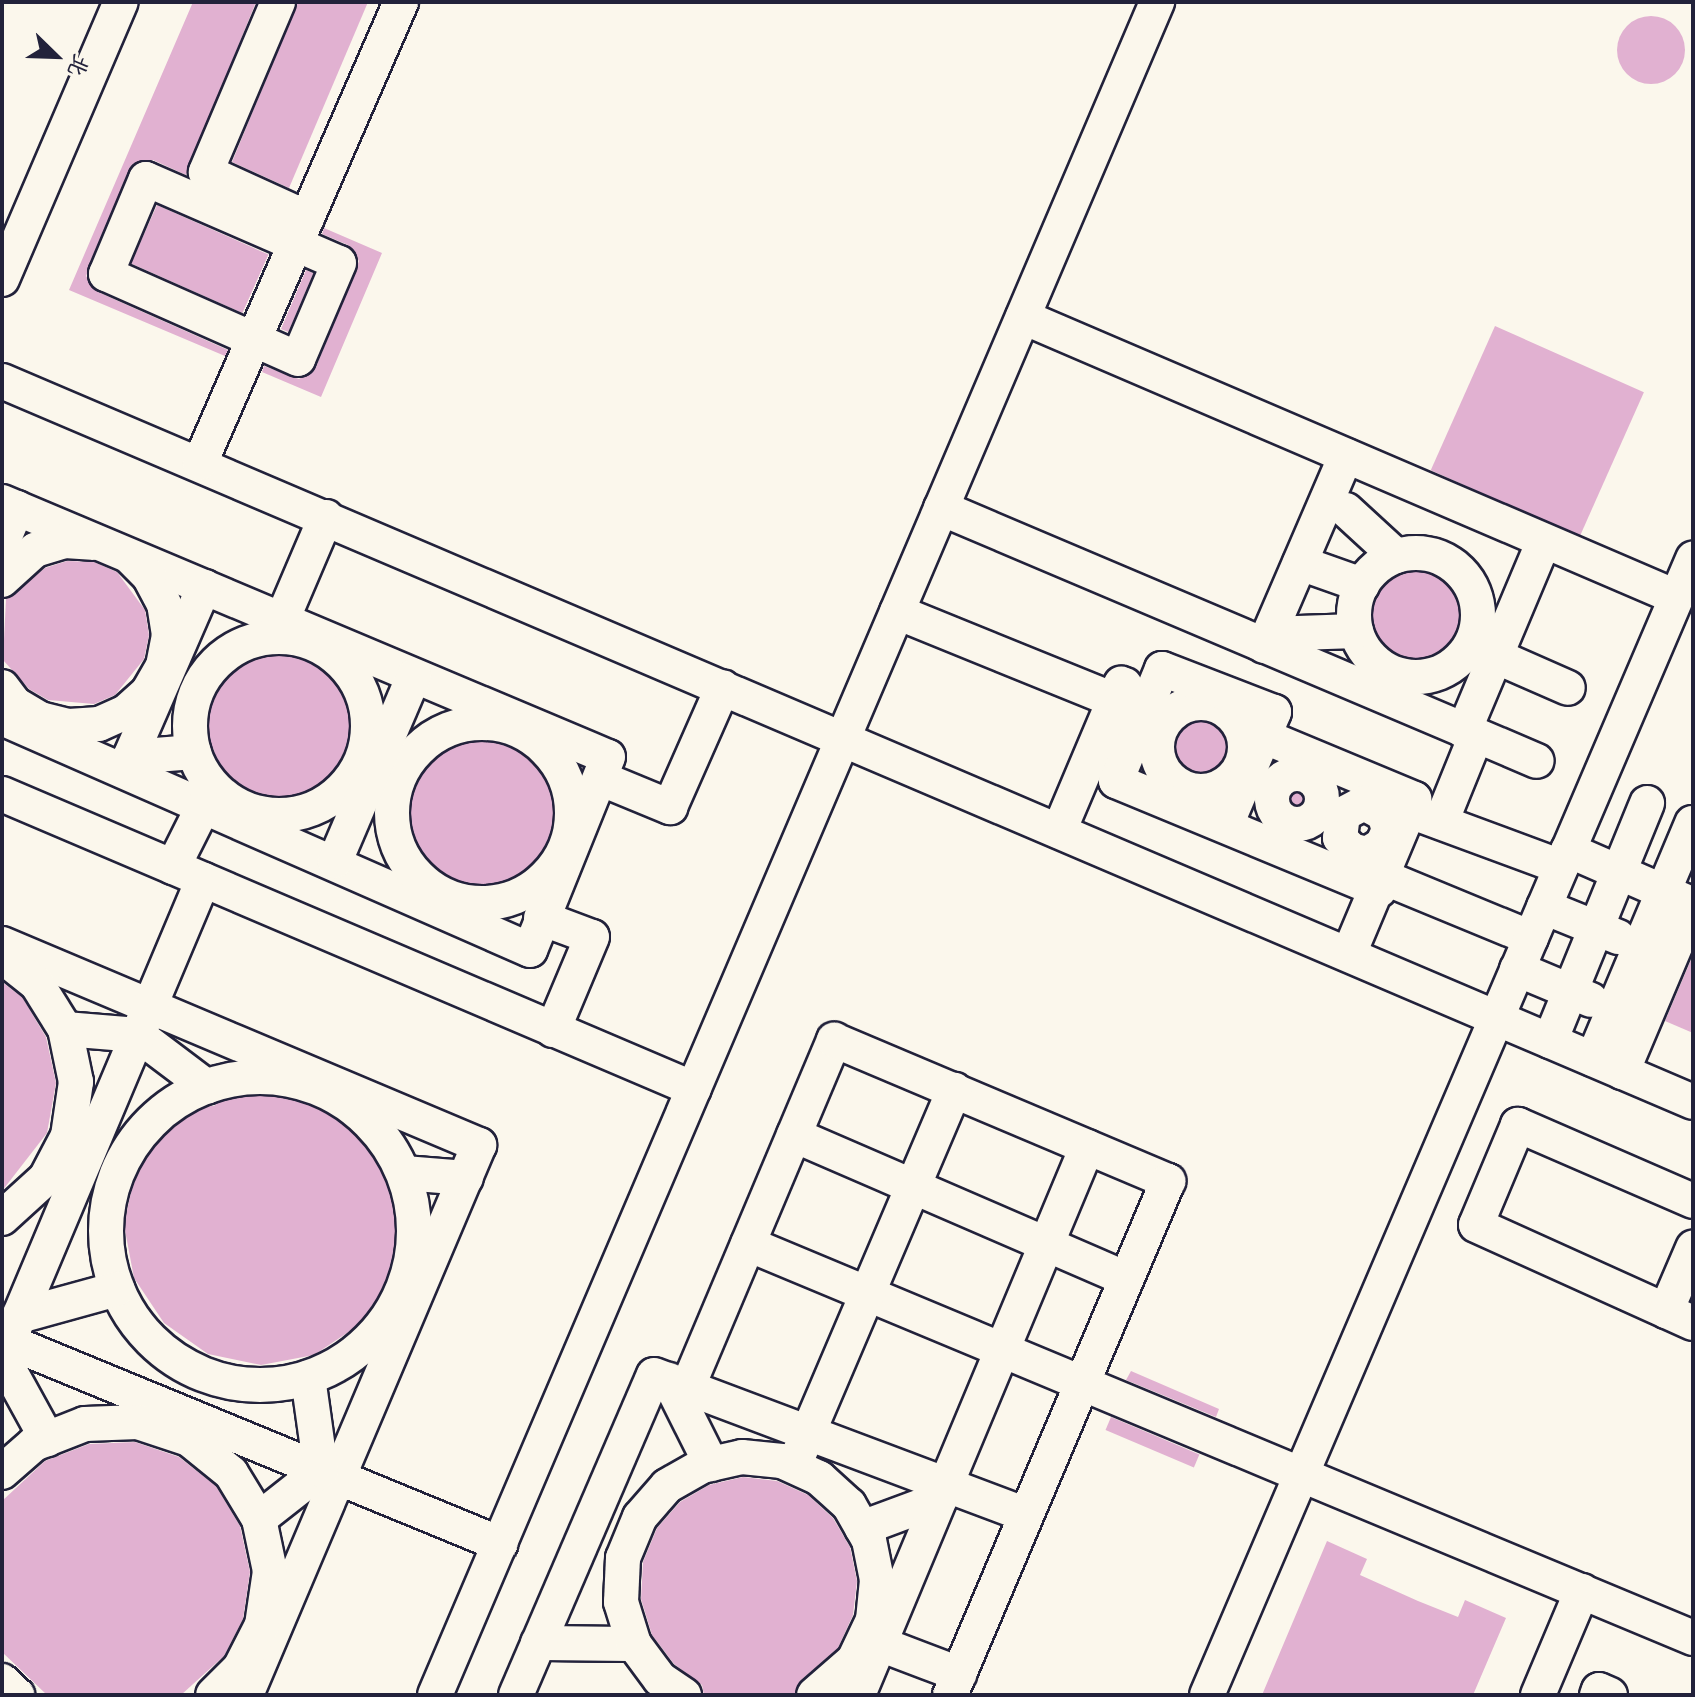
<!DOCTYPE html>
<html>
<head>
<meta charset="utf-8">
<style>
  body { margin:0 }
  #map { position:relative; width:1695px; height:1697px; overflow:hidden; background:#fbf7ec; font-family:"Comic Neue","LXGW WenKai TC",sans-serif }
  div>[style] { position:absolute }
  .building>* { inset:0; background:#e1b1d1; transform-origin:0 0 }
  .round { border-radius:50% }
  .roads { filter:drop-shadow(2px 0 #22223b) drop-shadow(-2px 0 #22223b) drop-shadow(0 2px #22223b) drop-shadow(0 -2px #22223b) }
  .street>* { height:34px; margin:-17px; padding:0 17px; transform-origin:17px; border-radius:17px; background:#fbf7ec }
  .street>.ring { margin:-17px; padding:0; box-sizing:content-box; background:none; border:34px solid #fbf7ec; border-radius:50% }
  span { translate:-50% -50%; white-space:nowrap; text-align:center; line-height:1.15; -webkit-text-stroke:7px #fbf7ec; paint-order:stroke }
  .frame { position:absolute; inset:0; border:4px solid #22223b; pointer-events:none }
  .north { position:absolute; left:16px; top:16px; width:80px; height:80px; -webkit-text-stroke:6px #fbf7ec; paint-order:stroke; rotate:113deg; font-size:22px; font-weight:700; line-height:32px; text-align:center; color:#22223b }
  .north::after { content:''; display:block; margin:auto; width:28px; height:36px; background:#22223b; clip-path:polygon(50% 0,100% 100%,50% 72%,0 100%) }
</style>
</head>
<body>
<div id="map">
  <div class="building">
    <i style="clip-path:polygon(193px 2px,256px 2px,186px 175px,153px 160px,133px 164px,86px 276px,98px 292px,228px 350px,225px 356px,69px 290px)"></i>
    <i style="clip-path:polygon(298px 2px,368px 2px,289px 188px,232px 162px)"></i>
    <i class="round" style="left:1617px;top:16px;width:68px;height:68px"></i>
    <i style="left:157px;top:205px;width:122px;height:64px;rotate:24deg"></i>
    <i style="clip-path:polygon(324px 228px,382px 253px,321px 397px,262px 372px,264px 366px,299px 379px,316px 367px,359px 261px,348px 245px,322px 234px)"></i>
    <i style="left:306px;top:270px;width:8px;height:64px;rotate:23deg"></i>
    <i style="left:1495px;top:326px;width:163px;height:158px;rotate:24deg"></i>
    <i style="clip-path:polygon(1416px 558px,1442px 564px,1456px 575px,1473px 611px,1471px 630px,1459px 639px,1458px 653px,1429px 672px,1409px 674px,1373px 656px,1367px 648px,1374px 640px,1373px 621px,1357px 606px,1374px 601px,1380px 592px,1377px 572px,1403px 575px)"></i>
    <i style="clip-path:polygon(67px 561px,94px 562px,117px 572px,145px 610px,149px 635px,144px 659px,115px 695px,94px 704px,48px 700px,29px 689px,3px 660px,6px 599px,45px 568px)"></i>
    <i style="clip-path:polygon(282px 643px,340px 667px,358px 694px,364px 726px,357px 757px,339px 784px,312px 802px,281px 808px,249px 801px,223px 783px,210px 763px,214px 750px,199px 725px,206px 693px,224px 666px,251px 649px)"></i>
    <i class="round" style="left:1159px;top:707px;width:80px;height:80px"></i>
    <i class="round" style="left:402px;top:732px;width:162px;height:162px"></i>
    <i style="clip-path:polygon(1301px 780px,1316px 791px,1321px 810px,1296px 819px,1284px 814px,1278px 796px,1289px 782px)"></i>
    <i style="clip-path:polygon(1693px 955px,1693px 1033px,1665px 1021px)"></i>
    <i style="clip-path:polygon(2px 982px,22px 997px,46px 1037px,56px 1083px,47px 1133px,2px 1191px)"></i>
    <i style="clip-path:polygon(264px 1087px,317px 1098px,361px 1129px,386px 1166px,401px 1227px,389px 1280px,359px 1325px,314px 1355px,261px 1365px,208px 1354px,164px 1323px,134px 1278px,124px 1225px,135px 1172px,166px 1127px,200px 1105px,214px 1106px,225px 1095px)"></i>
    <i style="clip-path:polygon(1131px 1371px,1219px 1409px,1216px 1417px,1126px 1380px)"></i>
    <i style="left:1111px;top:1417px;width:96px;height:14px;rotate:23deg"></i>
    <i style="clip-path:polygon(135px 1442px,179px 1457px,216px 1486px,240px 1526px,250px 1572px,243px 1619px,224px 1656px,181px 1695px,47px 1695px,2px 1652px,2px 1501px,45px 1461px,89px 1444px)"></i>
    <i style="clip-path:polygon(743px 1477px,777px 1481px,808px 1495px,833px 1518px,850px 1547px,857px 1581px,853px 1615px,838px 1648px,801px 1680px,795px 1695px,704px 1695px,702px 1685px,674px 1664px,652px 1635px,641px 1599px,643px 1562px,657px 1528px,680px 1502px,709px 1485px)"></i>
    <i style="clip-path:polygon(1327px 1541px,1367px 1559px,1360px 1575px,1418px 1601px,1458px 1617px,1465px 1600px,1506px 1618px,1473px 1695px,1262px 1695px)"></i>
  </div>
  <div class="roads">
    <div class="street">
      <i style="left:278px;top:2px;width:185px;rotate:113deg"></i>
      <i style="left:206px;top:172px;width:111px;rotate:24.5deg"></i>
      <i style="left:146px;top:179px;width:210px;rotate:23.5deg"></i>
      <i style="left:339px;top:263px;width:104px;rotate:113.1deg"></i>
      <i style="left:298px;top:359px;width:210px;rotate:-156.1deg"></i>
      <i style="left:106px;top:274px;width:103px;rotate:-67.2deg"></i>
      <i style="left:2px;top:279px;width:301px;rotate:-66.8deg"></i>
      <i style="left:1023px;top:317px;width:710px;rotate:23.21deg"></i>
      <i style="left:2px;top:381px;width:1838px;rotate:23.09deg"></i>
      <i style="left:200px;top:463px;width:503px;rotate:-66.44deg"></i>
      <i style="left:2px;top:502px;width:657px;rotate:22.82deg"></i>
      <i style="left:608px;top:757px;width:208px;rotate:112deg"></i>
      <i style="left:530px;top:950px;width:577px;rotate:-156.28deg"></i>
      <i style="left:941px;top:508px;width:647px;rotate:23deg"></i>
      <i style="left:1346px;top:510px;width:68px;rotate:42.6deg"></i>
      <i style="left:2px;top:543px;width:38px;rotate:-67deg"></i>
      <i class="ring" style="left:1354px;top:553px;width:90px;height:90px"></i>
      <i style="left:1300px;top:563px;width:66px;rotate:19.5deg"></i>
      <i style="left:2px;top:580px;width:45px;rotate:-42.3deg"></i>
      <i style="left:35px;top:550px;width:31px;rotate:-17deg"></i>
      <i style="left:65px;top:541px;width:27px;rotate:4deg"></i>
      <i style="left:897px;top:612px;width:234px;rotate:22.1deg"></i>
      <i style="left:282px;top:620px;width:112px;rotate:-66.9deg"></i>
      <i style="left:1269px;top:634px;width:87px;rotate:-2deg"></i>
      <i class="ring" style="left:190px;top:637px;width:144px;height:144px"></i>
      <i style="left:1264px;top:646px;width:207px;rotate:-66.7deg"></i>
      <i style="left:1477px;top:648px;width:99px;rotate:23.7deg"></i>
      <i style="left:2px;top:687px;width:21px;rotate:53deg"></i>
      <i style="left:15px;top:704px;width:29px;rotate:31deg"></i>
      <i style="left:40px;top:719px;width:30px;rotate:14deg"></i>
      <i style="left:69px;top:726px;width:30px;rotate:-4deg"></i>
      <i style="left:99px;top:724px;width:30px;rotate:-24deg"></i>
      <i style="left:126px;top:712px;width:30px;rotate:-42deg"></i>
      <i style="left:148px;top:692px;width:30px;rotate:-60deg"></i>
      <i style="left:163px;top:666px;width:32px;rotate:-79deg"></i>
      <i style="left:169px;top:635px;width:31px;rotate:-99deg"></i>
      <i style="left:164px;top:604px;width:32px;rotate:-118deg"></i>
      <i style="left:149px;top:576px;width:25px;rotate:-135deg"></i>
      <i class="ring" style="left:1157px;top:703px;width:54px;height:54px"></i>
      <i class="ring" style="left:392px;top:723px;width:146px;height:146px"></i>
      <i style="left:1464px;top:731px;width:206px;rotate:-67.2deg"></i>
      <i style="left:1263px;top:736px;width:164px;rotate:22.6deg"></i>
      <i style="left:1414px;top:799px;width:168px;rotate:112.8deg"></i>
      <i style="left:130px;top:757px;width:64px;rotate:-4.5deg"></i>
      <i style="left:124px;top:771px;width:201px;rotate:-66.5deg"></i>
      <i class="ring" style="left:1272px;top:774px;width:16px;height:16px"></i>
      <i style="left:602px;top:779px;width:74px;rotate:22.4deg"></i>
      <i style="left:670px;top:807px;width:131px;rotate:-66.2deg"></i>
      <i style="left:2px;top:794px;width:752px;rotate:23.09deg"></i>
      <i style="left:1388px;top:814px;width:22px;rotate:-8deg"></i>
      <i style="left:1410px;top:811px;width:161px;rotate:20.3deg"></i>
      <i style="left:1441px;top:822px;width:93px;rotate:-67.9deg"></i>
      <i style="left:1226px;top:825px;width:123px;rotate:-67deg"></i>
      <i style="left:1274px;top:712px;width:120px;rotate:-159deg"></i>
      <i style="left:1162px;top:669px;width:121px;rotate:112.3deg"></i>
      <i style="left:1116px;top:781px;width:285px;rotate:22.5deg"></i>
      <i style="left:1059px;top:831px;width:160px;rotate:-67.1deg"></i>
      <i style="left:1121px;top:684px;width:4px;rotate:14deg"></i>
      <i style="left:1568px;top:850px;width:128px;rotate:23.6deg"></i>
      <i style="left:1367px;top:854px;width:17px;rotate:-31deg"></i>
      <i style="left:1382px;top:845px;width:17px;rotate:-65deg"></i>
      <i style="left:1389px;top:830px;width:17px;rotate:-107deg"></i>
      <i style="left:1384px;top:814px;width:23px;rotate:-151deg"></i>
      <i style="left:1364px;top:803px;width:24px;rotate:152deg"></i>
      <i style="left:1343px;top:814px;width:24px;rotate:97deg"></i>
      <i style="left:1340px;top:838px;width:16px;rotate:47deg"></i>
      <i style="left:1351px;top:850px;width:16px;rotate:14deg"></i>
      <i style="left:1367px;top:854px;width:28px;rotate:55deg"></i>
      <i style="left:1383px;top:877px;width:160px;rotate:22.4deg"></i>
      <i style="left:335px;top:861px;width:201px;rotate:-66.9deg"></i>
      <i style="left:173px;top:867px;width:69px;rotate:-63.4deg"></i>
      <i style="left:1544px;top:907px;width:80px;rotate:22.1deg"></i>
      <i style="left:541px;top:918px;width:54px;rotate:20.4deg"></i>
      <i style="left:592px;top:937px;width:101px;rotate:112.8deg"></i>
      <i style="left:2px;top:944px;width:518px;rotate:22.85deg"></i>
      <i style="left:479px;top:1145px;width:597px;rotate:112.96deg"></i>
      <i style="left:1517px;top:969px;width:80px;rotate:22.7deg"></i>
      <i style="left:65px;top:1029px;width:73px;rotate:4.7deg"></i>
      <i style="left:138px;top:1035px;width:86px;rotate:37deg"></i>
      <i style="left:1550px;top:1041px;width:257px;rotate:-67.8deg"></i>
      <i style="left:1593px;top:1059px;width:256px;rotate:-67.2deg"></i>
      <i style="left:1622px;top:1072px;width:182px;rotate:-67.1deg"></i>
      <i class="ring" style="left:106px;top:1077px;width:274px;height:274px"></i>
      <i style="left:794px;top:1135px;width:362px;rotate:23.4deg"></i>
      <i style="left:404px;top:1173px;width:62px;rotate:4.6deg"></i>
      <i style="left:1693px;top:1201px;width:191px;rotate:-156.5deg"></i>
      <i style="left:1518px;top:1125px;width:108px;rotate:112.8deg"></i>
      <i style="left:1476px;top:1225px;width:238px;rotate:24.3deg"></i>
      <i style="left:2px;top:1218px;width:59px;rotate:-42.3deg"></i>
      <i style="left:46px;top:1178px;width:47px;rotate:-62.4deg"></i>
      <i style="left:68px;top:1136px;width:55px;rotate:-81.6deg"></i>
      <i style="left:76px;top:1082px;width:54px;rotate:-101.7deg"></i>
      <i style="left:65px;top:1029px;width:53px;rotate:-121.9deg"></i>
      <i style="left:37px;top:984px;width:45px;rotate:-141.3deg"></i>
      <i style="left:748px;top:1244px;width:1024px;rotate:22.63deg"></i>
      <i style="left:1666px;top:1311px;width:69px;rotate:-66.8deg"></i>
      <i style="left:19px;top:1316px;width:102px;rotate:-15.4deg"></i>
      <i style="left:2px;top:1339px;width:539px;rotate:22.37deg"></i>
      <i style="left:2px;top:1357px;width:518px;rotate:-67.15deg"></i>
      <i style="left:2px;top:1357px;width:94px;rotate:61.2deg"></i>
      <i style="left:669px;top:1380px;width:94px;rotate:63.4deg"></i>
      <i style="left:688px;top:1386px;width:376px;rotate:-67.1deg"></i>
      <i style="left:834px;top:1040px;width:363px;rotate:22.9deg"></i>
      <i style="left:1168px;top:1181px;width:558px;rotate:112.98deg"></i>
      <i style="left:799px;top:1454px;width:396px;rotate:-66.9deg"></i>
      <i style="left:2px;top:1472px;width:43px;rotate:-41.2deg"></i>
      <i style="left:34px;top:1444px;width:55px;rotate:-21.4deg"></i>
      <i style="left:85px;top:1424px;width:53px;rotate:-2.2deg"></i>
      <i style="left:138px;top:1422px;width:54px;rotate:18.4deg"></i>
      <i style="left:189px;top:1439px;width:54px;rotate:39deg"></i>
      <i style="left:231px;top:1473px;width:54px;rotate:58.7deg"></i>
      <i style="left:259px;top:1519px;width:53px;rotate:78.1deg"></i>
      <i style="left:270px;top:1571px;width:55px;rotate:98.4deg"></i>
      <i style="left:262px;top:1625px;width:48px;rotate:117.1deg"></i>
      <i style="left:240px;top:1668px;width:38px;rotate:135deg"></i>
      <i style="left:259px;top:1519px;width:79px;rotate:-38.3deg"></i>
      <i style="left:321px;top:1470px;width:93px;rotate:-98deg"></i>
      <i style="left:862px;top:1528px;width:83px;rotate:-20.4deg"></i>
      <i style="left:538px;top:1643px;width:96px;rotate:0.6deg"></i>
      <i style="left:880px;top:1644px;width:85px;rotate:20.8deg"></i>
      <i style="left:2px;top:1681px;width:21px;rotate:43deg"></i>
      <i style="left:435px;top:1695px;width:1841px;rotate:-66.9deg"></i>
      <i style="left:516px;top:1695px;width:348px;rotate:-66.7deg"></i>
      <i style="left:654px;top:1375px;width:397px;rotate:20.6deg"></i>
      <i style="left:684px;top:1695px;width:29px;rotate:-146deg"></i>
      <i style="left:660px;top:1679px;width:44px;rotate:-126.6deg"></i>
      <i style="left:634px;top:1644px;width:44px;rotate:-107.2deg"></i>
      <i style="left:621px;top:1602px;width:44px;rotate:-87.4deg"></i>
      <i style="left:623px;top:1558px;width:44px;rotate:-67.5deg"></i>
      <i style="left:640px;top:1517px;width:41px;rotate:-48.9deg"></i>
      <i style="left:667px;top:1486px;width:40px;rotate:-29.7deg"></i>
      <i style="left:702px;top:1466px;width:41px;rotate:-12.7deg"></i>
      <i style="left:742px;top:1457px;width:40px;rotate:5.7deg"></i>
      <i style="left:782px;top:1461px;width:41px;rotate:24.7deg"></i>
      <i style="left:819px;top:1478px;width:40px;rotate:42deg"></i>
      <i style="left:849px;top:1505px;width:40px;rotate:60.3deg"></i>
      <i style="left:869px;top:1540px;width:41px;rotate:78.7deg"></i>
      <i style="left:877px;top:1580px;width:40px;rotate:95.7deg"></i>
      <i style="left:873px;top:1620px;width:44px;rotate:115.4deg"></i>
      <i style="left:854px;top:1660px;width:53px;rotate:138.8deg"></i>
      <i style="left:858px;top:1695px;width:594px;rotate:-67.32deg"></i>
      <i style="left:1207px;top:1695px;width:1236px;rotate:-66.84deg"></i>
      <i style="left:1538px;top:1695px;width:113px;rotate:-67.1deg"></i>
      <i style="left:1597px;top:1695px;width:5px;rotate:-68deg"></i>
      <i style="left:1599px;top:1690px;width:12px;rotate:24deg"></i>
    </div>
  </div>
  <div class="frame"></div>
  <div class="north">北</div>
</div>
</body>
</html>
